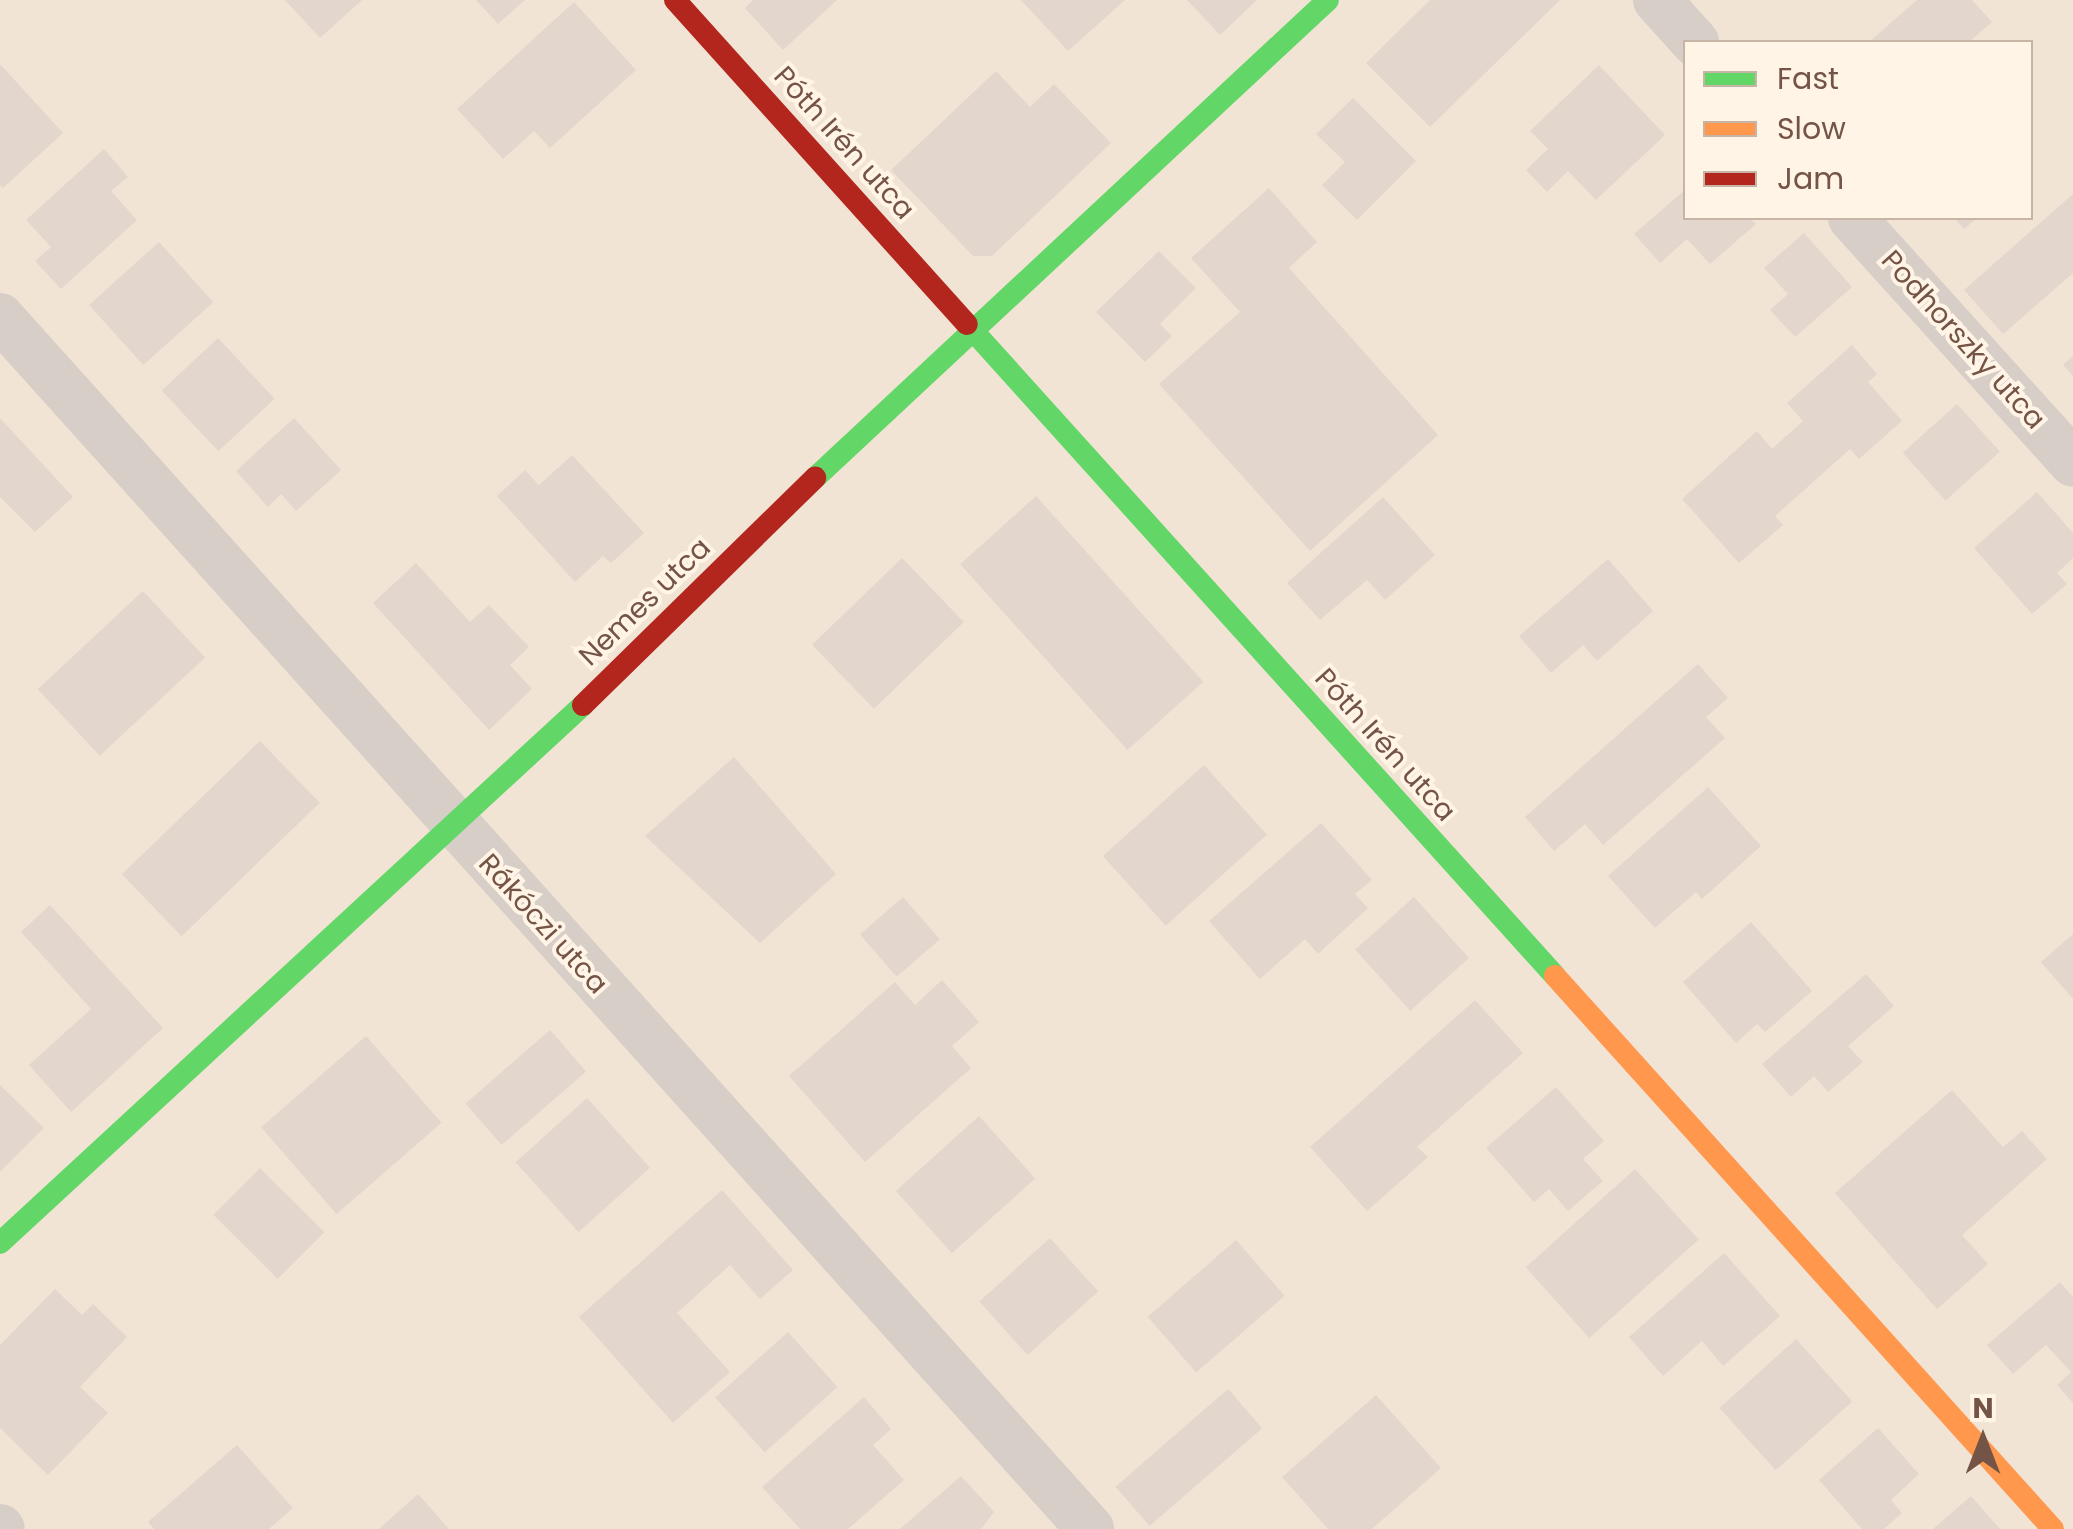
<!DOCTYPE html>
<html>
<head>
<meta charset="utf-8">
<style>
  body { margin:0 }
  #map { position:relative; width:2073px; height:1529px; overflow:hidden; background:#f6efe6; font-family:Poppins,sans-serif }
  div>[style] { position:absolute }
  .residential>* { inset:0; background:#f2e4d5 }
  .building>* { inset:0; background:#e2d6cd; transform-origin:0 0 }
  .street>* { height:48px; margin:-24px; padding:0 24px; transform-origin:24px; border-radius:24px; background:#d7cec8 }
  .fast>* { height:22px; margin:-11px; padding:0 11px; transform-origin:11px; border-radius:11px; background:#63d668 }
  .slow>* { height:22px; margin:-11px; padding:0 11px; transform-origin:11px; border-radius:11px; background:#ff974d }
  .jam>* { height:22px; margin:-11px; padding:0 11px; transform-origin:11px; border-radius:11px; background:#b3261e }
  span { translate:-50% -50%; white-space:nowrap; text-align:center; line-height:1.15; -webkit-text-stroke:8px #fff4e5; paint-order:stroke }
  .street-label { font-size:28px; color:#745446 }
  .legend { position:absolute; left:1683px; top:40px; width:350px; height:180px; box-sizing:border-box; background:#fff4e5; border:2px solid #c7b4a5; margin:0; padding:12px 18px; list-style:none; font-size:30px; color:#745446 }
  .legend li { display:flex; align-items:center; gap:20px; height:50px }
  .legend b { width:50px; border:2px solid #c7b4a5 }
  .north { position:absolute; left:1933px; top:1389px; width:100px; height:100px; -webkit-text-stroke:8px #fff4e5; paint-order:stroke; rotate:0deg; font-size:28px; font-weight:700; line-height:40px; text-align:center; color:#745446 }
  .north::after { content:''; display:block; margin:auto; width:35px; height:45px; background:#745446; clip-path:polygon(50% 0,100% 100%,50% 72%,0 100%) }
</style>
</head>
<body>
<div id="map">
  <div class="residential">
    <i style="clip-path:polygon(evenodd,0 0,2073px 0,2073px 1529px,0 1529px,0 0,1686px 42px,2030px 42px,2030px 218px,1686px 218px,1686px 42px)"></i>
  </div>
  <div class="building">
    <i style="clip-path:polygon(285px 0,362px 0,320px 38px)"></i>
    <i style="clip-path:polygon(476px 0,525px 0,498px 24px)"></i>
    <i style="clip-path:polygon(753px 0,837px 0,783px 50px,745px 8px)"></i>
    <i style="clip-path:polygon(1021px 0,1125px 0,1068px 51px)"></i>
    <i style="clip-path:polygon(1187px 0,1257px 0,1220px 35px)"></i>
    <i style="clip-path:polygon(1430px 0,1560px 0,1430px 127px,1366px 63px)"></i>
    <i style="clip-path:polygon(1917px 0,1972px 0,1992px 22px,1969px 42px,1869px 42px)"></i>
    <i style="clip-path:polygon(574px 2px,636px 70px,550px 148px,534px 131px,503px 159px,457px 109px)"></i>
    <i style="clip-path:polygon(0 64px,63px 133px,3px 188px,0 185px)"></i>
    <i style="clip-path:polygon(1599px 65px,1665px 135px,1596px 200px,1568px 171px,1547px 192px,1526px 170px,1548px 149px,1530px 131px)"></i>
    <i style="clip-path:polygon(996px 71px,1030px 107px,1054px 84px,1111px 143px,992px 256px,973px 256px,891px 170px)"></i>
    <i style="clip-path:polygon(1353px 98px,1416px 161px,1357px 220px,1322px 185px,1345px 162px,1316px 134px)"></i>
    <i style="clip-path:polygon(104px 149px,128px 177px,111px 191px,137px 220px,61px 289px,35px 261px,51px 247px,26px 220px)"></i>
    <i style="clip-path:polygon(1269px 188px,1317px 242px,1289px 268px,1438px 435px,1310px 551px,1159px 384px,1240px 312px,1191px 258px)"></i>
    <i style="clip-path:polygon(1686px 189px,1686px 218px,1750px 218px,1756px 224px,1710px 264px,1687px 239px,1660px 263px,1634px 234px)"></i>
    <i style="clip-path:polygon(2073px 194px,2073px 273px,2003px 334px,1964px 290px)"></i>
    <i style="clip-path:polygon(1954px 218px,1977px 218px,1964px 229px)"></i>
    <i style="clip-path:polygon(1804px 233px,1852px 287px,1795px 337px,1770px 310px,1788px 294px,1764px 268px)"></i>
    <i style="left:159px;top:242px;width:81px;height:94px;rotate:48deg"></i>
    <i style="clip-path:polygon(1159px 251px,1196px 288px,1160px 324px,1172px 336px,1145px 362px,1096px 312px)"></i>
    <i style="left:218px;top:338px;width:83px;height:77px;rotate:47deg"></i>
    <i style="clip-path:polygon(1852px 345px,1877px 374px,1868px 382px,1902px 421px,1859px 459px,1850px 449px,1775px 516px,1783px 525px,1739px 563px,1682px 499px,1757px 431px,1772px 449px,1803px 421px,1787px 403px)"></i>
    <i style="clip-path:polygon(2073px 356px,2073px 376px,2063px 365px)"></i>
    <i style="left:1957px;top:404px;width:64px;height:73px;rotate:48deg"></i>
    <i style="clip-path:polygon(0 418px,73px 497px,35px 532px,0 497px)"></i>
    <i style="clip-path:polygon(294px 418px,341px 470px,296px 511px,281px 494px,268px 507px,236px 471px)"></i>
    <i style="clip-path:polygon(572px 455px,644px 533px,611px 563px,603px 556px,575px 582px,497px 496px,525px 470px,539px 485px)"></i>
    <i style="clip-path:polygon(2037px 492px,2073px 533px,2073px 558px,2057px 573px,2067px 584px,2032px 614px,1974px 548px)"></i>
    <i style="left:1036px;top:496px;width:250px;height:102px;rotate:48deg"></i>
    <i style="clip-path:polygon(1383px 497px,1435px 555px,1385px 600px,1367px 580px,1320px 620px,1287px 583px)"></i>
    <i style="left:902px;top:558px;width:89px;height:125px;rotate:46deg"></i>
    <i style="clip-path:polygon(1608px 559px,1653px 611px,1597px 661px,1583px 645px,1551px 673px,1519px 636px)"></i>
    <i style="clip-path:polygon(416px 563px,470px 622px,489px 605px,529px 647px,510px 665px,532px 689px,489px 730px,373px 603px)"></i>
    <i style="left:143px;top:591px;width:91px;height:144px;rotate:47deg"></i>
    <i style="clip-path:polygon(1698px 664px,1728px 698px,1706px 717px,1725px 738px,1603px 845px,1585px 824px,1554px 851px,1525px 817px)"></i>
    <i style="left:260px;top:741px;width:86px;height:192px;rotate:46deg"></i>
    <i style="clip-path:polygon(734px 757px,836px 874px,760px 943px,645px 836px)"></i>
    <i style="left:1204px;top:765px;width:94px;height:136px;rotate:48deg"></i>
    <i style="clip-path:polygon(1708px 787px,1761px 846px,1702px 899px,1696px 892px,1655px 928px,1608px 876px)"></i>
    <i style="clip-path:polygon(1321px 823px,1372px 880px,1355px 894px,1368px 908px,1318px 954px,1305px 939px,1260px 979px,1209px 921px)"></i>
    <i style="left:903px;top:897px;width:56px;height:57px;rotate:49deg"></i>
    <i style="left:1414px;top:897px;width:82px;height:79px;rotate:48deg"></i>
    <i style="clip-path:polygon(50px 905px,163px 1028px,71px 1112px,29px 1065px,91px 1009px,21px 932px)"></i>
    <i style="clip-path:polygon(1751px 922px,1812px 991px,1765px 1032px,1757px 1024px,1736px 1043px,1683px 982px)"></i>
    <i style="clip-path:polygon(2073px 934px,2073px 999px,2041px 962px)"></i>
    <i style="clip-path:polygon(1866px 974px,1894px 1006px,1848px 1046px,1863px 1062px,1828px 1092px,1814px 1076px,1791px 1097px,1762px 1064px)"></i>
    <i style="clip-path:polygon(942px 980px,979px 1022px,952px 1046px,971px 1068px,865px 1162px,789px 1076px,895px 982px,915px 1005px)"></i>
    <i style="clip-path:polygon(1475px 1000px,1523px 1053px,1417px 1147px,1428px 1157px,1367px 1211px,1310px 1147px)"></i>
    <i style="left:550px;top:1030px;width:55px;height:112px;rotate:49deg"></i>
    <i style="left:366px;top:1036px;width:115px;height:139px;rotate:49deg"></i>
    <i style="clip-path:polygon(0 1085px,44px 1128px,0 1172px)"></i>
    <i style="clip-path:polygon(1556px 1087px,1604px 1141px,1583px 1159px,1603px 1181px,1568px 1211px,1549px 1189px,1534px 1202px,1486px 1148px)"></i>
    <i style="clip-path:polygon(1952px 1090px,2003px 1147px,2022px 1131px,2047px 1159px,1962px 1235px,1988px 1264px,1937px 1309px,1835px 1193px)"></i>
    <i style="left:587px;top:1098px;width:94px;height:96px;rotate:48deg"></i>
    <i style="left:979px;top:1116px;width:84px;height:112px;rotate:48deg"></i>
    <i style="left:260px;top:1168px;width:91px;height:66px;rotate:45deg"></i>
    <i style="left:1635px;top:1169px;width:95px;height:147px;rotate:48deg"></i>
    <i style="clip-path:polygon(722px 1190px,793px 1270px,760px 1299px,730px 1265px,677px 1313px,730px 1372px,673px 1423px,579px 1317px)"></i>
    <i style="left:1050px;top:1238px;width:72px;height:95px;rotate:48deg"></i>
    <i style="left:1236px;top:1240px;width:74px;height:117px;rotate:49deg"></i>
    <i style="clip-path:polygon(1724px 1253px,1780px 1316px,1723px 1366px,1702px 1341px,1663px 1376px,1629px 1337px)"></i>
    <i style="clip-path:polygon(2060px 1282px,2073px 1297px,2073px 1403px,2057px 1385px,2071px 1372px,2046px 1345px,2013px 1374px,1987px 1345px)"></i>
    <i style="clip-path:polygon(55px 1289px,82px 1315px,93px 1304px,127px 1337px,80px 1387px,108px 1413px,48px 1475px,0 1428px,0 1345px)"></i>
    <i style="left:788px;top:1332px;width:74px;height:98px;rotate:48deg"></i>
    <i style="left:1796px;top:1339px;width:84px;height:103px;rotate:48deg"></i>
    <i style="left:1228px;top:1389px;width:52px;height:149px;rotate:49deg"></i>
    <i style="clip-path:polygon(1376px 1395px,1441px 1468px,1372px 1529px,1328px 1529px,1282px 1477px)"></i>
    <i style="clip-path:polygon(864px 1397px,891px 1429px,873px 1445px,904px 1480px,848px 1529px,800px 1529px,762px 1487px)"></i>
    <i style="clip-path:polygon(1878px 1428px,1919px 1474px,1891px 1500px,1902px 1513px,1884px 1529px,1862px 1529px,1819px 1480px)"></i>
    <i style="clip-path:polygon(237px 1445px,293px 1508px,269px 1529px,154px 1529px,148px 1522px)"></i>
    <i style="clip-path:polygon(961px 1476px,994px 1512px,981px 1529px,900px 1529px)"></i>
    <i style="clip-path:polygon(418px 1494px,449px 1529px,379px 1529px)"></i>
    <i style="clip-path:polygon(1971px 1496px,2000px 1529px,1933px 1529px)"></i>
  </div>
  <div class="street">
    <i style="left:1657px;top:0;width:57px;rotate:47.9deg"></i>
    <i style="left:1852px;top:218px;width:330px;rotate:47.9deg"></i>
    <i style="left:0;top:317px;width:1630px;rotate:48.03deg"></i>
    <i style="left:0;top:1528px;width:1px;rotate:45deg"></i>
  </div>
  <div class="fast">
    <i style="left:967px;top:324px;width:878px;rotate:47.95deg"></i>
    <i style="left:815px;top:478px;width:701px;rotate:-42.98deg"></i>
    <i style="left:0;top:1243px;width:793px;rotate:-42.7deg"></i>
  </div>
  <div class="slow">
    <i style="left:1555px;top:976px;width:744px;rotate:48deg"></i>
  </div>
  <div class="jam">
    <i style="left:675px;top:0;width:436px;rotate:48deg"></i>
    <i style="left:583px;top:705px;width:325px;rotate:-44.4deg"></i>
  </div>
  <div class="street-label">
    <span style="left:844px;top:143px;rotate:48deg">Póth Irén utca</span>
    <span style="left:1963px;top:340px;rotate:48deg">Podhorszky utca</span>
    <span style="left:645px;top:602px;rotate:-44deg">Nemes utca</span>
    <span style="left:1385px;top:745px;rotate:48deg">Póth Irén utca</span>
    <span style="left:543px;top:924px;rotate:48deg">Rákóczi utca</span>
  </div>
  <ul class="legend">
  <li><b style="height:12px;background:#63d668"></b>Fast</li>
  <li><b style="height:12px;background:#ff974d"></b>Slow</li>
  <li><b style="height:12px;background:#b3261e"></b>Jam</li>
  </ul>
  <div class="north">N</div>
</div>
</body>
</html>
